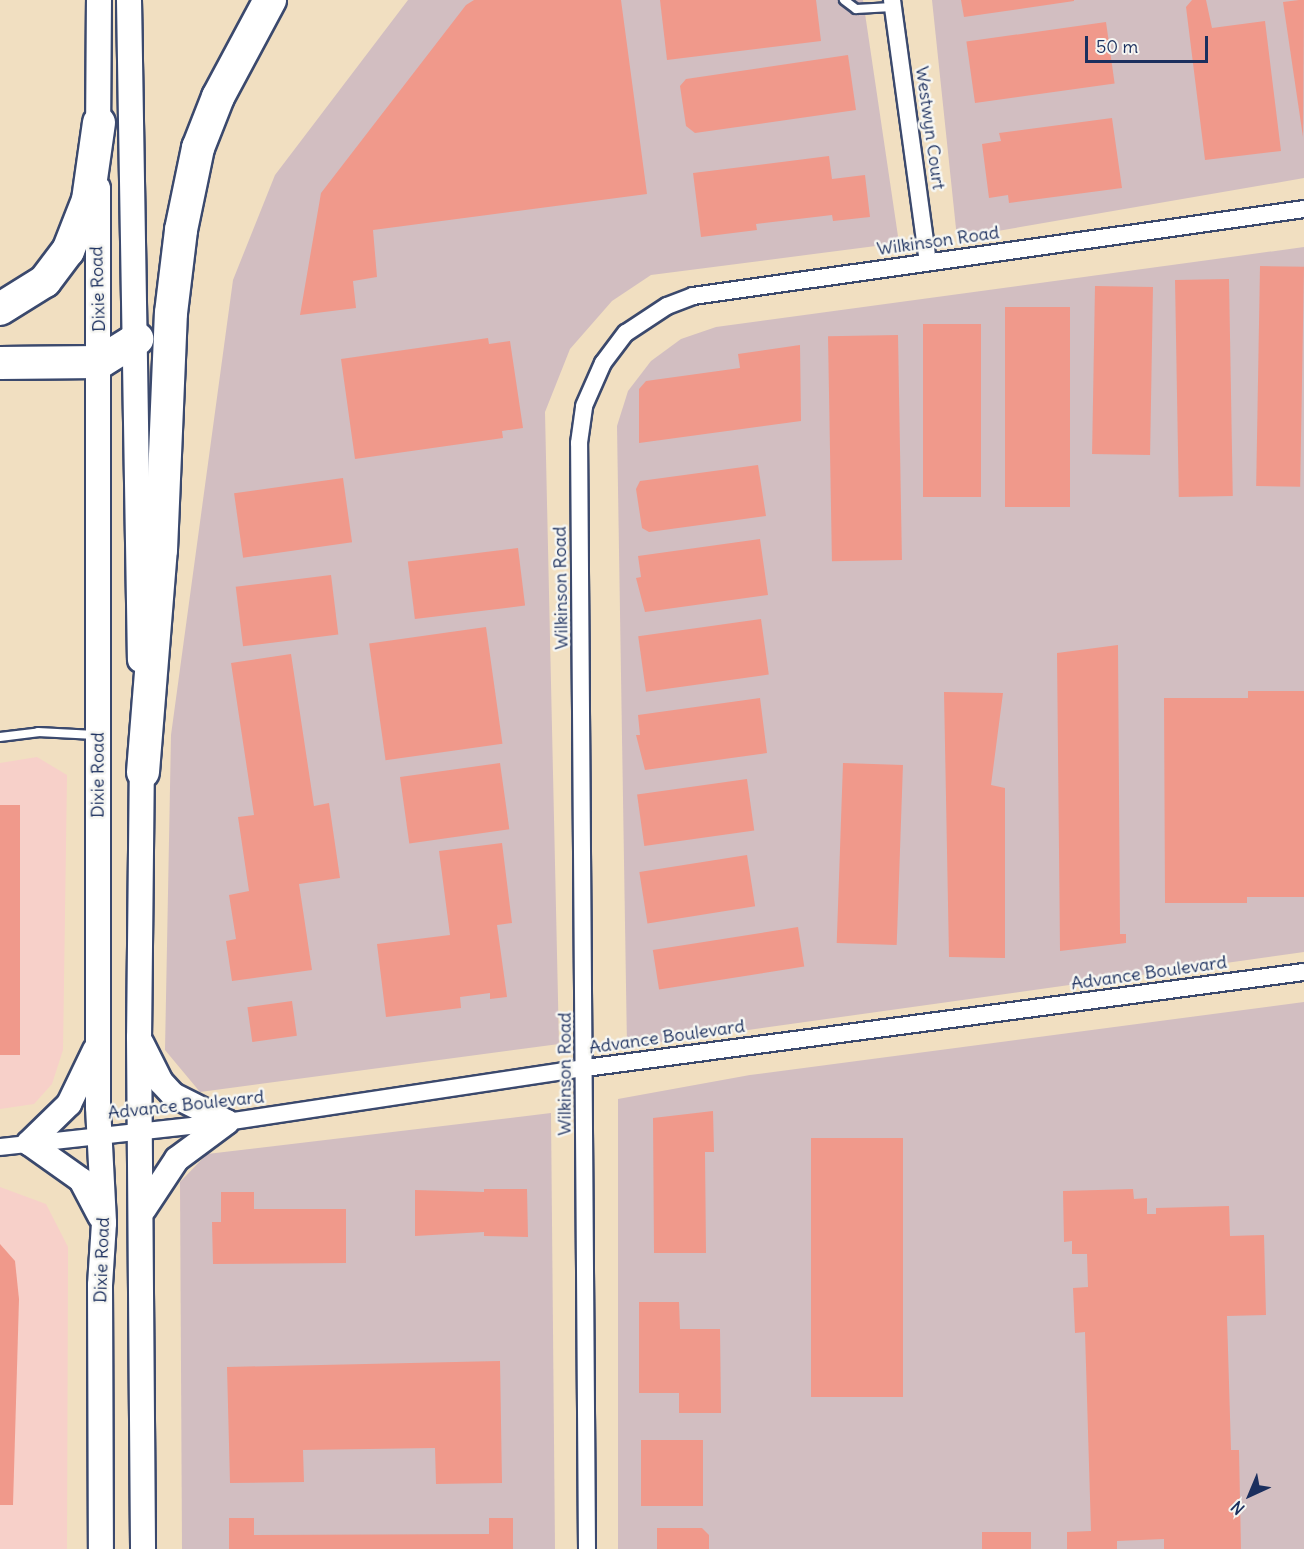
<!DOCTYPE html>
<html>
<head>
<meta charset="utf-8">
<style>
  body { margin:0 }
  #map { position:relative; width:1304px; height:1549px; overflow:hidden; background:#f1dfc1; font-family:Delius,sans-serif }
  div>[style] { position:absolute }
  .built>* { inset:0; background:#f7d0c9 }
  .industrial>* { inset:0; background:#d2bec1 }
  .building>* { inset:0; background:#f0998b; transform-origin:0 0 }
  .roads { filter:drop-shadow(2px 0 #3b496d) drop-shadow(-2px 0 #3b496d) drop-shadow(0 2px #3b496d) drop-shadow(0 -2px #3b496d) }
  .lane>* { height:8px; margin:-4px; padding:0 4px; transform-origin:4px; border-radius:4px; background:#fff }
  .street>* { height:16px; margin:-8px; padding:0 8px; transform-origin:8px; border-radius:8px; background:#fff }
  .secondary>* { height:24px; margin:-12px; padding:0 12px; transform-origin:12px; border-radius:12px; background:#fff }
  .highway>* { height:32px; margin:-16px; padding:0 16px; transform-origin:16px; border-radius:16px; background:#fff }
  span { translate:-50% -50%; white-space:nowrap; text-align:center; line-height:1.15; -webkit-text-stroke:5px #f6f6f2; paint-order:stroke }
  .street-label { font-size:18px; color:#1b2f5e }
  .north { position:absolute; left:1220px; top:1465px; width:60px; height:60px; -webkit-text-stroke:4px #f6f6f2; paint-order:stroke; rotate:224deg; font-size:16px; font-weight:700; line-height:24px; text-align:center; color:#1b2f5e }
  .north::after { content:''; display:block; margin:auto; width:21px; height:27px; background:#1b2f5e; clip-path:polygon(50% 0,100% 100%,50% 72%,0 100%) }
  .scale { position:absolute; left:1085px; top:36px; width:123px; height:27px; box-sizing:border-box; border:3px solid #1b2f5e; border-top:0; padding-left:8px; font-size:18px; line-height:21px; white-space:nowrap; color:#1b2f5e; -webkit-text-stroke:4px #f6f6f2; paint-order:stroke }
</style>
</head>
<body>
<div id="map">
  <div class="built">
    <i style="clip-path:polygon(37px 757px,67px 775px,63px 1050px,52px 1084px,34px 1104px,0 1109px,0 763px)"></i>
    <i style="clip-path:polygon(0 1187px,46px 1204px,68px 1247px,67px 1549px,0 1549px)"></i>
  </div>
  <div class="industrial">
    <i style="clip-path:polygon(408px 0,863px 0,899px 243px,651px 275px,612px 301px,570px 349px,545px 412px,559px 1044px,200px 1092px,165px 1050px,171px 735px,233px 280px,275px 175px)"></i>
    <i style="clip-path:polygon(932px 0,1304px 0,1304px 178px,957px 238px)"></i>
    <i style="clip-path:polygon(1304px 247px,1304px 952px,627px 1047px,617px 426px,628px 391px,651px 361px,681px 339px,716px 327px)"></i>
    <i style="clip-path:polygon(1304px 1002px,1304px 1549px,618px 1549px,618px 1099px,750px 1075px)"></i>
    <i style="clip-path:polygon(551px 1113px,555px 1549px,182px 1549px,180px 1182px,207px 1154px)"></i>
  </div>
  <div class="building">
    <i style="clip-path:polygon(474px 0,621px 0,647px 194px,373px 230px,377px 277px,353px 281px,356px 308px,300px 315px,321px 193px,466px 5px)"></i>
    <i style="clip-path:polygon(660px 0,816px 0,821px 41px,667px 60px)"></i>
    <i style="clip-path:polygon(961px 0,1074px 0,1074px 1px,964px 17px)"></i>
    <i style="clip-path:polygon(1192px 0,1206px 0,1212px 28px,1265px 21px,1281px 151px,1205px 160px,1186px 7px)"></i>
    <i style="clip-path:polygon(1299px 0,1304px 0,1303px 137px,1283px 2px)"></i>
    <i style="left:1106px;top:22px;width:62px;height:141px;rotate:82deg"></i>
    <i style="clip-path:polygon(848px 55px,856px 110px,695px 133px,686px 126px,680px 86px,686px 79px)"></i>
    <i style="clip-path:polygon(1112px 118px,1122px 188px,1009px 203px,1008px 195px,989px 198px,982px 144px,1001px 141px,999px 133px)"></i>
    <i style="clip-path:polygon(829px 156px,832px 179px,865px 175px,870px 217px,833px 221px,832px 215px,756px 224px,757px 230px,701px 237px,693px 173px)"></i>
    <i style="left:1260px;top:266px;width:44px;height:220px;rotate:1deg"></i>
    <i style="left:1229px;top:279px;width:217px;height:54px;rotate:89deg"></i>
    <i style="left:1095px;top:286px;width:58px;height:168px;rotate:1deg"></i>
    <i style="left:1005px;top:307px;width:65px;height:200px"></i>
    <i style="left:923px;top:324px;width:58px;height:173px"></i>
    <i style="left:898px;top:335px;width:225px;height:70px;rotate:89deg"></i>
    <i style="clip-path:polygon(488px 338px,489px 344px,510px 341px,523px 428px,502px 431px,503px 438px,355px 459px,341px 359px)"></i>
    <i style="clip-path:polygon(800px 345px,801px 421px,639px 443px,639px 389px,646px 381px,740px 368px,738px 354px)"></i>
    <i style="clip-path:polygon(758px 465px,766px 516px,649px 532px,642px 528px,636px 489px,640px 481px)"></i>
    <i style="left:343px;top:478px;width:65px;height:110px;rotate:82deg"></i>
    <i style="clip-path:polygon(760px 539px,768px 595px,645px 612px,636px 578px,641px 577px,638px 556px)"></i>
    <i style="left:518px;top:548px;width:58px;height:111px;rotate:83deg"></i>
    <i style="left:331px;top:575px;width:60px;height:96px;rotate:83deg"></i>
    <i style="left:761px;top:619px;width:56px;height:124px;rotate:82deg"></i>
    <i style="left:486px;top:627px;width:118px;height:118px;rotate:82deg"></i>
    <i style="clip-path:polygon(1118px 645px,1120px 934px,1126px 934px,1126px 943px,1060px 951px,1057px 653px)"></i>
    <i style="clip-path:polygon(291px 654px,314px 806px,329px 803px,340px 878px,299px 884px,312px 970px,232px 981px,226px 941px,236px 939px,229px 895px,249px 891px,238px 817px,254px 815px,231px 663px)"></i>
    <i style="clip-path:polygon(1248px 691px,1304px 691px,1304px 897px,1247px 897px,1247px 903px,1165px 903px,1164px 698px,1248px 698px)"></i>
    <i style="clip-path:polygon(944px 692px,1003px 693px,991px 785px,1005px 788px,1005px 958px,949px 957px)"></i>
    <i style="clip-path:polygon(760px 698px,767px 753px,645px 770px,636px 735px,640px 735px,638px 715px)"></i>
    <i style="left:500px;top:763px;width:67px;height:101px;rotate:82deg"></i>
    <i style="left:843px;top:763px;width:60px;height:180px;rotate:2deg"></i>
    <i style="left:747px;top:779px;width:52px;height:111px;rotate:82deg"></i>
    <i style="left:0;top:805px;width:20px;height:250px"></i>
    <i style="clip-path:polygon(502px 843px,512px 923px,497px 925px,507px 997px,490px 999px,490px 993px,460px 997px,461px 1008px,386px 1017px,377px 944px,450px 935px,439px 851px)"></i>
    <i style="left:747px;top:855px;width:52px;height:109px;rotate:81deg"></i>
    <i style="left:798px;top:927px;width:40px;height:147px;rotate:81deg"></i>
    <i style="left:292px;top:1001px;width:35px;height:45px;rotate:82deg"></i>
    <i style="clip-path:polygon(713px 1111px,714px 1152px,705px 1152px,706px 1253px,654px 1253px,653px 1118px)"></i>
    <i style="left:811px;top:1138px;width:92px;height:259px"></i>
    <i style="clip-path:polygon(484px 1189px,527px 1189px,528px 1237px,484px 1236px,484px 1232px,415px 1236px,415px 1190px,484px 1192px)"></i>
    <i style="clip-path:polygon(1133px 1189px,1134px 1199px,1147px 1198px,1147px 1214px,1156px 1214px,1156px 1208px,1229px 1206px,1230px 1236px,1264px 1235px,1266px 1315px,1227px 1316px,1231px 1450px,1239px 1450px,1241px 1549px,1164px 1549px,1164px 1539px,1117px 1541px,1117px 1549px,1067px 1549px,1067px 1532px,1091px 1531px,1085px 1332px,1075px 1333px,1073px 1288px,1088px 1287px,1087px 1254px,1072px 1254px,1072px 1241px,1064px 1242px,1063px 1191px)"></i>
    <i style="clip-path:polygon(221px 1192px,254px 1192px,254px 1209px,346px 1209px,346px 1263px,213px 1264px,212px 1222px,221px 1222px)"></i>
    <i style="clip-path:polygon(0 1244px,15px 1261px,19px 1299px,13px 1505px,0 1505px)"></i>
    <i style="clip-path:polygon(639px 1302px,679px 1302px,680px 1329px,720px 1329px,721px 1413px,679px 1413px,679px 1393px,639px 1393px)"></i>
    <i style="clip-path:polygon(500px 1361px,502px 1483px,436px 1484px,435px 1448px,303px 1450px,304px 1482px,230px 1483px,227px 1367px)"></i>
    <i style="left:641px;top:1440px;width:62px;height:66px"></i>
    <i style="clip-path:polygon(229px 1518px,254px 1518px,254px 1535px,489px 1534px,489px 1518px,513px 1518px,513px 1549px,229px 1549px)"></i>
    <i style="clip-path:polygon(657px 1528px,702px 1528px,709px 1535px,709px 1549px,657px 1549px)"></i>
    <i style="left:982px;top:1532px;width:49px;height:17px"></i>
  </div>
  <div class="roads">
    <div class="lane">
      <i style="left:844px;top:0;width:15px;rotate:37deg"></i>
      <i style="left:856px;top:9px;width:36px;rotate:-3deg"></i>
      <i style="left:0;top:737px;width:38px;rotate:-7deg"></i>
      <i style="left:38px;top:732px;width:57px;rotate:3deg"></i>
    </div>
    <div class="street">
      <i style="left:892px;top:0;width:264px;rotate:82.2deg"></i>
      <i style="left:0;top:1147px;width:228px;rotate:-6.3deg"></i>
      <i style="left:227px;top:1122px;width:362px;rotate:-8.6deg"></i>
      <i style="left:585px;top:1068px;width:725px;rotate:-7.61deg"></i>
      <i style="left:587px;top:1549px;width:1106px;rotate:-90.41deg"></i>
      <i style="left:579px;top:443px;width:37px;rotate:-82deg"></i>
      <i style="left:584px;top:406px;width:47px;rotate:-66.2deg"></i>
      <i style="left:603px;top:363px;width:38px;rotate:-53deg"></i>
      <i style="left:626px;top:333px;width:49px;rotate:-33.4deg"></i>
      <i style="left:667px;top:306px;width:28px;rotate:-21deg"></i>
      <i style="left:693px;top:296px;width:617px;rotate:-8.1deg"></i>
    </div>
    <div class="secondary">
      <i style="left:129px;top:0;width:660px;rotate:89.05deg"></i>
      <i style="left:98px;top:139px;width:139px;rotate:-89.6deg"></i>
      <i style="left:98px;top:188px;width:919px;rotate:90deg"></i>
      <i style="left:98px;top:1107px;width:116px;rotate:87deg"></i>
      <i style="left:104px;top:1223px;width:62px;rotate:93.7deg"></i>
      <i style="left:100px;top:1285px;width:264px;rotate:89.8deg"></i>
      <i style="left:142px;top:755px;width:282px;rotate:90.6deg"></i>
      <i style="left:139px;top:1037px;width:512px;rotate:89.55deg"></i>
      <i style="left:142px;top:1044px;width:42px;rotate:63.4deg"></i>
      <i style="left:161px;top:1082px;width:18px;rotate:47deg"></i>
      <i style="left:173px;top:1095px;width:60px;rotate:26.6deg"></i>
      <i style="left:95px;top:1050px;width:60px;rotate:115.7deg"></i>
      <i style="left:69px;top:1104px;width:56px;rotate:135.7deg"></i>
      <i style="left:29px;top:1143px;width:64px;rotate:35.4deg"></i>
      <i style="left:81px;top:1180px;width:41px;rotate:62.2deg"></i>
      <i style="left:144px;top:1209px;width:60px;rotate:-56.6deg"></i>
      <i style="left:177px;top:1159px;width:62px;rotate:-36.5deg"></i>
    </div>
    <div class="highway">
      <i style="left:0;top:309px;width:53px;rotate:-31.9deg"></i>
      <i style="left:45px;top:281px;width:38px;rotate:-53deg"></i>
      <i style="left:68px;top:251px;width:55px;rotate:-68.6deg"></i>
      <i style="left:88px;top:200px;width:78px;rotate:-81.9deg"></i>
      <i style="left:0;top:363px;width:100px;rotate:-0.6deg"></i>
      <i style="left:100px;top:362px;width:44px;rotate:-31.9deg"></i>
      <i style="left:143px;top:772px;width:223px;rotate:-85.4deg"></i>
      <i style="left:161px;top:550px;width:237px;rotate:-87.6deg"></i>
      <i style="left:171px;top:313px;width:84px;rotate:-83.1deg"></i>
      <i style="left:181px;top:230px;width:84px;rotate:-78.3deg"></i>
      <i style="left:198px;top:148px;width:55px;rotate:-68.6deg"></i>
      <i style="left:218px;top:97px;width:110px;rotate:-61.8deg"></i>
    </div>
  </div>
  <div class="street-label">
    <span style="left:930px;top:128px;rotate:82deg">Westwyn Court</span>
    <span style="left:938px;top:241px;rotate:-8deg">Wilkinson Road</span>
    <span style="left:98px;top:289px;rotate:-92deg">Dixie Road</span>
    <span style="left:561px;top:588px;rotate:-91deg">Wilkinson Road</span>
    <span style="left:98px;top:775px;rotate:-90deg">Dixie Road</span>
    <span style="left:1149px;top:973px;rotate:-8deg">Advance Boulevard</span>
    <span style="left:667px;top:1037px;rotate:-8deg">Advance Boulevard</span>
    <span style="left:565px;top:1074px;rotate:-90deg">Wilkinson Road</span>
    <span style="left:186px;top:1105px;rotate:-6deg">Advance Boulevard</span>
    <span style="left:102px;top:1260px;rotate:-88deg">Dixie Road</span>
  </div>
  <div class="north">N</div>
  <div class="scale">50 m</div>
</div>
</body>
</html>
